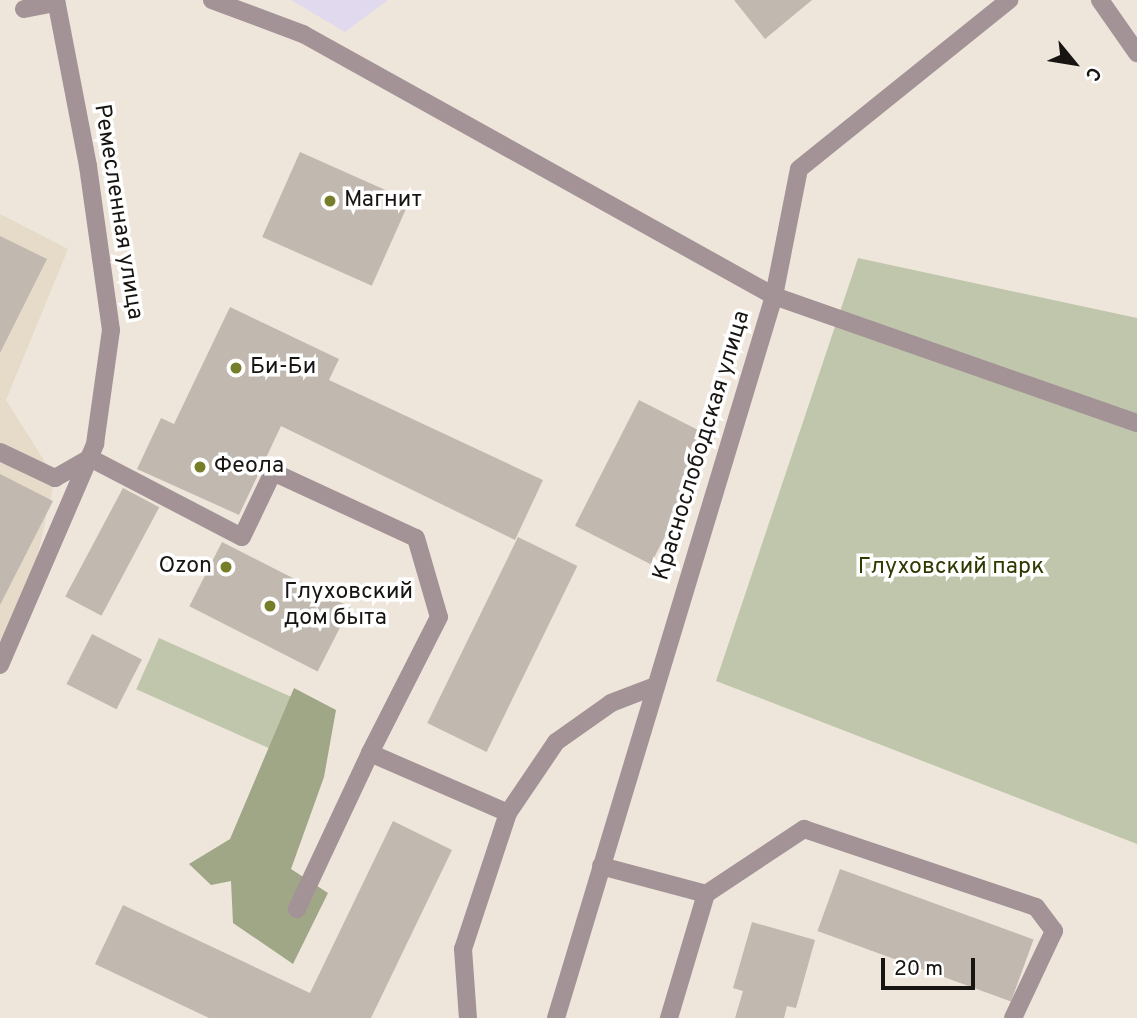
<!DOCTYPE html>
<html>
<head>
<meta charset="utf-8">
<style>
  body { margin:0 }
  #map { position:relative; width:1137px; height:1018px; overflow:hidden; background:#eee6db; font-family:Overpass,sans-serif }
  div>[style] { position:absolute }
  .built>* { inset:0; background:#e6dac8 }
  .industrial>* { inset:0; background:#e1d9ee }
  .green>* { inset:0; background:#c0c6ab; transform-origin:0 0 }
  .forest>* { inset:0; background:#9fa787 }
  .building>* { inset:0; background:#c1b9af; transform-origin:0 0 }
  .minor>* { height:18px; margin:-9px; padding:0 9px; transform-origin:9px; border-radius:9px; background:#a39296 }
  .dots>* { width:19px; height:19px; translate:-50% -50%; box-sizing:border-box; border:4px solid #fff; border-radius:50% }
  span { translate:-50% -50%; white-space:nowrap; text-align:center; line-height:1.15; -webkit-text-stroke:7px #fff; paint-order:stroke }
  .poi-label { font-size:23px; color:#171411 }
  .left { translate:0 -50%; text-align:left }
  .right { translate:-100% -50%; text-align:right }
  .street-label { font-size:23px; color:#171411 }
  .park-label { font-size:23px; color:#303900 }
  .north { position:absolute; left:1039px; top:28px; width:70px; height:70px; -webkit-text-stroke:5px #fff; paint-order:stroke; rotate:120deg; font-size:19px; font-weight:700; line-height:28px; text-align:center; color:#171411 }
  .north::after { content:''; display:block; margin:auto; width:24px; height:32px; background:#171411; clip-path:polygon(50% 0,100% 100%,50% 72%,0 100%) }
  .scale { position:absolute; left:881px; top:958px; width:94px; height:32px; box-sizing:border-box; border:4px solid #171411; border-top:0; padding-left:9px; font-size:21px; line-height:24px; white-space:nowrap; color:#171411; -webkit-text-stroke:5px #fff; paint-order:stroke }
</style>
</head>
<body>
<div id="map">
  <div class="built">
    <i style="clip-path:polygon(0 214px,68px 249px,6px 400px,55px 478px,26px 606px,0 658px)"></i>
  </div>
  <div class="industrial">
    <i style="clip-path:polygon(291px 0,388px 0,345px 32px)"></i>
  </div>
  <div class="green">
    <i style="clip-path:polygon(858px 258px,1137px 318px,1137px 844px,716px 681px)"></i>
    <i style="left:159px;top:638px;width:175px;height:56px;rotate:24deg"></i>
  </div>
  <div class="forest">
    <i style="clip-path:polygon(294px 688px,336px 710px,324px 777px,291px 869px,328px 893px,293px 964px,233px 923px,231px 881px,211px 885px,189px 864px,230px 839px)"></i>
  </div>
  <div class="building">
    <i style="clip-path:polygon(734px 0,812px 0,765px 39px)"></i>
    <i style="left:300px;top:152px;width:120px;height:93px;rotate:24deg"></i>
    <i style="clip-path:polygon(0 236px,47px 259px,0 353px)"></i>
    <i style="clip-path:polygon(230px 307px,339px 359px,329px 380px,543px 480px,515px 540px,281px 426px,239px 515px,137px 469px,161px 418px,174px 424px)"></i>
    <i style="left:639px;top:400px;width:85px;height:141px;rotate:27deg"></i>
    <i style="clip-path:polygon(0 474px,53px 501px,0 605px)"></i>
    <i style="left:123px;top:488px;width:41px;height:123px;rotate:28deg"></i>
    <i style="left:518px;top:537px;width:66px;height:207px;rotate:26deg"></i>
    <i style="left:222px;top:542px;width:144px;height:72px;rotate:27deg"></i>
    <i style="left:92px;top:634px;width:56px;height:56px;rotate:27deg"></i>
    <i style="clip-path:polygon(393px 821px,452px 850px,371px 1018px,209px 1018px,95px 964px,123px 905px,310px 993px)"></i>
    <i style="left:840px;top:869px;width:206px;height:66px;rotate:20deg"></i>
    <i style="clip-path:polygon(752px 922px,815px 940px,796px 1008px,787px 1006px,784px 1018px,735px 1018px,743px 991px,733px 988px)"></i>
  </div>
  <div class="minor">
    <i style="left:212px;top:0;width:97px;rotate:20.5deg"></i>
    <i style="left:303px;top:34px;width:539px;rotate:29.09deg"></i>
    <i style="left:774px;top:296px;width:385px;rotate:19.3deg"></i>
    <i style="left:1100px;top:0;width:65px;rotate:55.1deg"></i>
    <i style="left:24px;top:9px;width:33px;rotate:-11deg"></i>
    <i style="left:0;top:452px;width:61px;rotate:25.3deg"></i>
    <i style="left:55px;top:478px;width:40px;rotate:-29.7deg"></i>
    <i style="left:90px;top:458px;width:171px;rotate:27.5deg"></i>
    <i style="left:242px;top:537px;width:72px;rotate:-64.5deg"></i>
    <i style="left:273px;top:472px;width:157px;rotate:24.8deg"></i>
    <i style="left:416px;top:538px;width:82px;rotate:73.8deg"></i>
    <i style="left:439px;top:617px;width:153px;rotate:116.9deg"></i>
    <i style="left:370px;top:753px;width:150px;rotate:23.5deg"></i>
    <i style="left:508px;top:813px;width:143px;rotate:108.3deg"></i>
    <i style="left:463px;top:949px;width:69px;rotate:85.9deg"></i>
    <i style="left:0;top:665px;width:241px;rotate:-66.7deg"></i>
    <i style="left:95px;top:444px;width:115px;rotate:-82deg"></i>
    <i style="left:111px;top:330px;width:166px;rotate:-98deg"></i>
    <i style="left:88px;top:166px;width:169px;rotate:-100.9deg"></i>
    <i style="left:508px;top:813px;width:86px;rotate:-55.9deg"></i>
    <i style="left:556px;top:742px;width:67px;rotate:-35.3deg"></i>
    <i style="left:611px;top:703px;width:47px;rotate:-21.1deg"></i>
    <i style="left:601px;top:866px;width:109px;rotate:14.9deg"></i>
    <i style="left:706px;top:894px;width:118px;rotate:-33.6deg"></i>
    <i style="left:804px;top:829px;width:245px;rotate:18.6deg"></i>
    <i style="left:1036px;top:907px;width:30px;rotate:53deg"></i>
    <i style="left:1054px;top:931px;width:96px;rotate:115.2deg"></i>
    <i style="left:297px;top:909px;width:172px;rotate:-64.9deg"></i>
    <i style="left:556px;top:1018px;width:754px;rotate:-73.2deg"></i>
    <i style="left:774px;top:296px;width:129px;rotate:-78.9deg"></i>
    <i style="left:799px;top:169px;width:270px;rotate:-38.8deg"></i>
    <i style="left:669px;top:1018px;width:129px;rotate:-73.4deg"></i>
  </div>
  <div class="dots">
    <i style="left:330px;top:201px;background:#777e29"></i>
    <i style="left:236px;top:368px;background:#777e29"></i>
    <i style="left:200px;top:467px;background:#777e29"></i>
    <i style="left:226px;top:567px;background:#777e29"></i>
    <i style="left:270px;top:606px;background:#777e29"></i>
  </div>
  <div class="poi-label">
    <span class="left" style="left:344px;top:201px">Магнит</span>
    <span class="left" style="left:250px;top:368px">Би-Би</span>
    <span class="left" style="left:214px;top:467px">Феола</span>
    <span class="right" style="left:212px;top:567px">Ozon</span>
    <span class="left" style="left:284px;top:606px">Глуховский<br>дом быта</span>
  </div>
  <div class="street-label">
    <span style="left:117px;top:212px;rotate:81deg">Ремесленная улица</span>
    <span style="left:703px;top:446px;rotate:-73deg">Краснослободская улица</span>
  </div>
  <div class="park-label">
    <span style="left:951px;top:568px">Глуховский парк</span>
  </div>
  <div class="north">С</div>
  <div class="scale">20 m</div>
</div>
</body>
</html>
